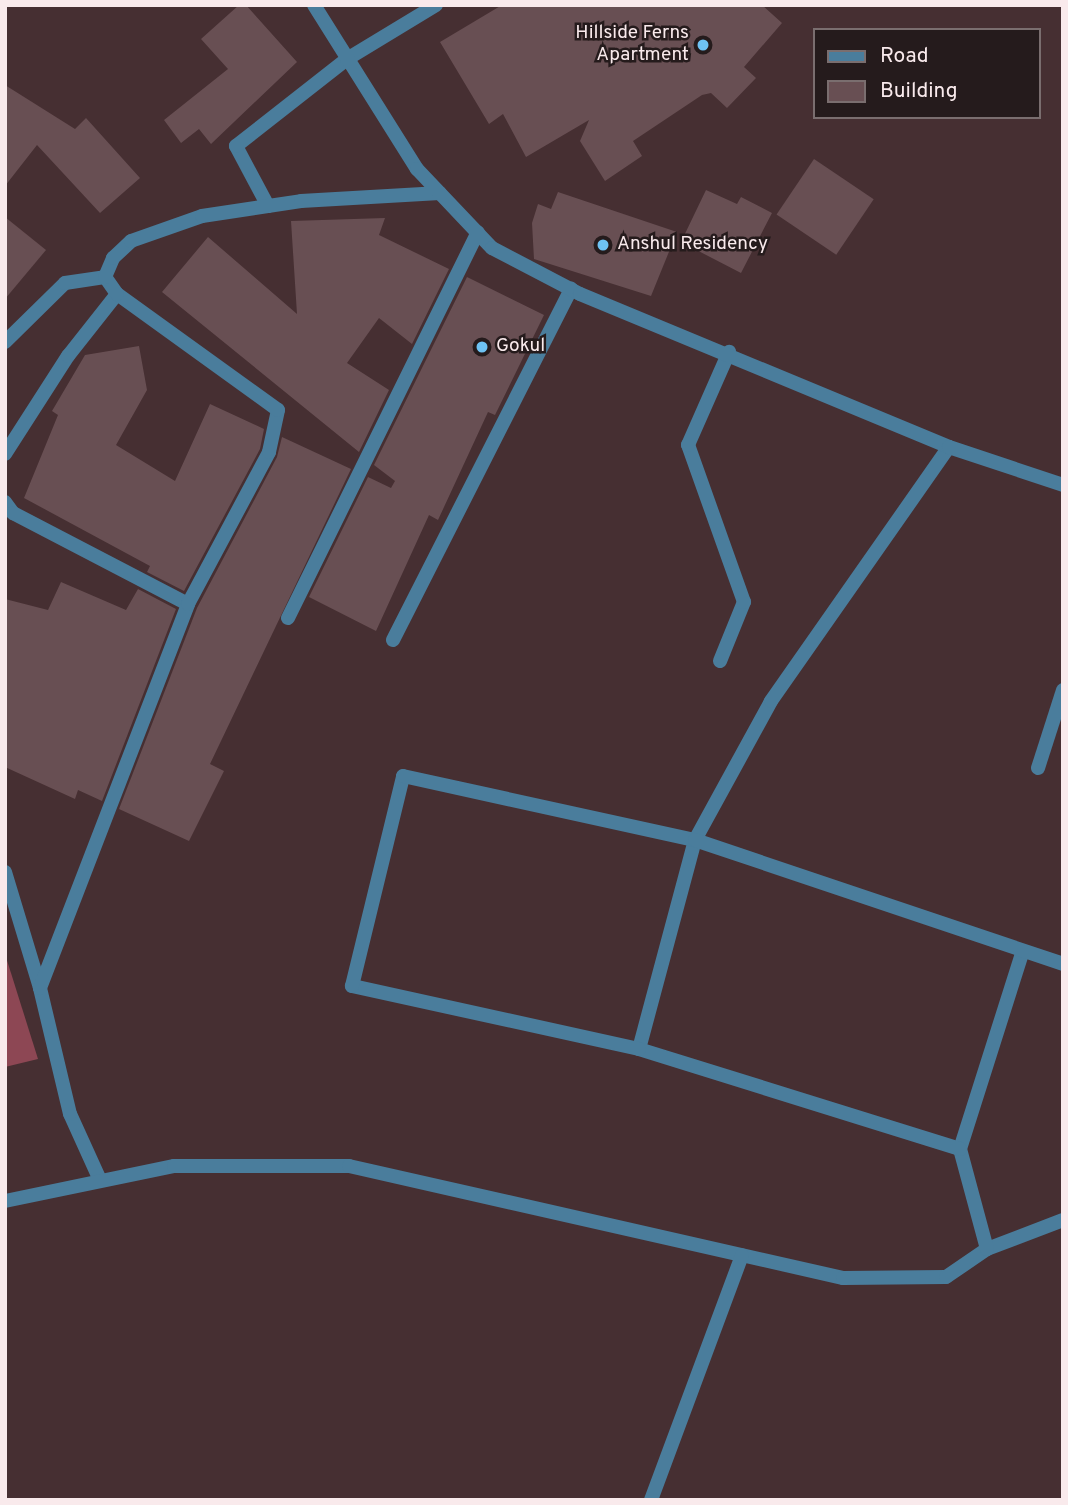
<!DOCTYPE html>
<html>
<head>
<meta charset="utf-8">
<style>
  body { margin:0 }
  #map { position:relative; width:1068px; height:1505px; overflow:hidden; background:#462f32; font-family:Overpass,sans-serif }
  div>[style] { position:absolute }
  .green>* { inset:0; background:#8d4754 }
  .building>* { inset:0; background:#684f53; transform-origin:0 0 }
  .minor>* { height:14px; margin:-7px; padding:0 7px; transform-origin:7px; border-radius:7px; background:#4a7d9c }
  .tertiary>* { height:14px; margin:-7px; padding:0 7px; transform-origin:7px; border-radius:7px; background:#4a7d9c }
  .dots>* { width:19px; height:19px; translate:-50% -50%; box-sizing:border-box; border:4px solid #251b1c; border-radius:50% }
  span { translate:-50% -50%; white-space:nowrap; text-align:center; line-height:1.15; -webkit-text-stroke:5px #251b1c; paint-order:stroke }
  .poi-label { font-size:19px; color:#f9eaec }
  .right { translate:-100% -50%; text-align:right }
  .left { translate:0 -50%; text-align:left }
  .frame { position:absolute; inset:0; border:7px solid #f9eaec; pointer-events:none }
  .legend { position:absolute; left:813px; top:28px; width:228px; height:91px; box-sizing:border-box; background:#251b1c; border:2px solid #7a6e6f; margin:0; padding:9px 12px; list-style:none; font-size:21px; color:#f9eaec }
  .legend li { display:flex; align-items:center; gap:14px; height:35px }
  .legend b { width:35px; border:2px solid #7a6e6f }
</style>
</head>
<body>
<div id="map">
  <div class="green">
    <i style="clip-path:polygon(5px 954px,38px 1059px,5px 1067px)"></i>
  </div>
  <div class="building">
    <i style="clip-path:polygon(239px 5px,246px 5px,297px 62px,211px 144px,199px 129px,181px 143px,164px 120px,228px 69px,201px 39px)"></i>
    <i style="clip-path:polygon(502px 5px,762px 5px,782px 23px,744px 67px,756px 78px,727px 108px,711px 93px,702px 95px,633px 141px,642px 156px,605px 181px,580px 141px,589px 120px,526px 157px,503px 114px,489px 124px,440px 42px)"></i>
    <i style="clip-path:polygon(5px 85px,75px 129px,86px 118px,140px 178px,100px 213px,37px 145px,5px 186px)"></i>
    <i style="left:814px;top:159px;width:72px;height:67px;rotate:34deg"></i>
    <i style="clip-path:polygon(706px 190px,737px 204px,741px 197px,772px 213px,741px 273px,681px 242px)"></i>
    <i style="clip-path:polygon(558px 192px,677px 232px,651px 296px,534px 259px,532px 223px,538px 204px,551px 209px)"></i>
    <i style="clip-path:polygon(5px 217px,46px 250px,5px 299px)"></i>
    <i style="clip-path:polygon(385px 218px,379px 235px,449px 269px,412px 344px,379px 318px,347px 363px,389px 390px,359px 452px,162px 292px,208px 237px,297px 314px,291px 221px)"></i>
    <i style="clip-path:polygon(467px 277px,544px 315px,495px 415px,488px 412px,438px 520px,429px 515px,376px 631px,309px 597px,368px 477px,391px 488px,395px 481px,374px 465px)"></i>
    <i style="clip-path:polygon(139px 346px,147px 390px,116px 445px,175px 481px,210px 404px,264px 429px,260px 449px,184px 591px,147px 572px,150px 566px,24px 498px,58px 415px,52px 411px,85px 355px)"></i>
    <i style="clip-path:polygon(282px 437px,351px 469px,210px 764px,224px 771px,189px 841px,119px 809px,197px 608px,277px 457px)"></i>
    <i style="clip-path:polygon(61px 582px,126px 610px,138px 589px,176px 609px,102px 801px,78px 790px,75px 799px,5px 767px,5px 599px,48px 610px)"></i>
  </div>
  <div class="minor">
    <i style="left:268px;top:206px;width:68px;rotate:-118.1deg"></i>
    <i style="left:236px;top:146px;width:141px;rotate:-38.1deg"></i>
    <i style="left:347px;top:59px;width:104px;rotate:-31.2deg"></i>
    <i style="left:5px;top:342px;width:84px;rotate:-44.5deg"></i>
    <i style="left:65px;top:283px;width:40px;rotate:-8.5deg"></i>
    <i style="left:5px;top:454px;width:117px;rotate:-57.3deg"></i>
    <i style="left:68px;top:356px;width:79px;rotate:-51.7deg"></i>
    <i style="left:5px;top:502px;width:14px;rotate:54deg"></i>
    <i style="left:13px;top:513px;width:197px;rotate:27.5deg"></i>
    <i style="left:288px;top:618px;width:430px;rotate:-63.8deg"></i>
    <i style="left:393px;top:640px;width:394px;rotate:-63.1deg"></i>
    <i style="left:720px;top:661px;width:64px;rotate:-67.9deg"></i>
    <i style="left:744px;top:602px;width:167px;rotate:-109.6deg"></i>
    <i style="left:688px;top:445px;width:102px;rotate:-66.2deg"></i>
    <i style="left:1038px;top:768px;width:82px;rotate:-72.2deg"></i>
    <i style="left:5px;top:872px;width:121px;rotate:73.2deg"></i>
    <i style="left:639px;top:1049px;width:216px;rotate:-75deg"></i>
    <i style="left:695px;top:840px;width:158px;rotate:-61.3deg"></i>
    <i style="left:771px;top:701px;width:310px;rotate:-55deg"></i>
    <i style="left:960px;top:1149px;width:206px;rotate:-72.4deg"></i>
    <i style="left:100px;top:1180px;width:72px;rotate:-114.4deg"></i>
    <i style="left:70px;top:1114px;width:130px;rotate:-103.4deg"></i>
    <i style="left:40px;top:988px;width:412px;rotate:-68.9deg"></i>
    <i style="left:188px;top:604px;width:172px;rotate:-61.9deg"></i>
    <i style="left:269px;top:452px;width:43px;rotate:-77.9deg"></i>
    <i style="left:278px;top:410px;width:198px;rotate:-144.2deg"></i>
    <i style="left:117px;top:294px;width:21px;rotate:-125deg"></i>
    <i style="left:105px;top:277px;width:21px;rotate:-67deg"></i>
    <i style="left:113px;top:258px;width:25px;rotate:-43deg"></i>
    <i style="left:131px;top:241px;width:75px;rotate:-19.4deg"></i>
    <i style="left:202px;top:216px;width:100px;rotate:-8.6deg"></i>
    <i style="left:301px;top:201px;width:139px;rotate:-3.3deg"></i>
    <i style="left:5px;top:1201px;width:173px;rotate:-11.7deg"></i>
    <i style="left:174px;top:1166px;width:175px"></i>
    <i style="left:349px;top:1166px;width:507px;rotate:12.77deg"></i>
    <i style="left:843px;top:1278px;width:103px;rotate:-0.6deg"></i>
    <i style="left:946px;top:1277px;width:50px;rotate:-34.3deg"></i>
    <i style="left:987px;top:1249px;width:81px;rotate:-20.9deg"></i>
    <i style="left:987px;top:1249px;width:104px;rotate:-105.1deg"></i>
    <i style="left:960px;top:1149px;width:336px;rotate:-162.7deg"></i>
    <i style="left:639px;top:1049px;width:294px;rotate:-167.6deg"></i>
    <i style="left:352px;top:986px;width:216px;rotate:-76.3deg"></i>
    <i style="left:403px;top:776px;width:299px;rotate:12.4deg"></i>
    <i style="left:695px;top:840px;width:388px;rotate:18.6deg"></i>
    <i style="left:651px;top:1500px;width:261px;rotate:-69.6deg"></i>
  </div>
  <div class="tertiary">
    <i style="left:314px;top:5px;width:194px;rotate:57.9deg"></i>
    <i style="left:417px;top:169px;width:109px;rotate:46.5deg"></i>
    <i style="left:492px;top:248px;width:99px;rotate:27.6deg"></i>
    <i style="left:580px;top:294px;width:399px;rotate:22.5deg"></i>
    <i style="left:949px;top:447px;width:120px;rotate:18.4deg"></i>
  </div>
  <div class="dots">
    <i style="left:703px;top:45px;background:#6ec2f3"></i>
    <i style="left:603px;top:245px;background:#6ec2f3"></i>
    <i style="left:482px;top:347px;background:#6ec2f3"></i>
  </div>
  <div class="poi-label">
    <span class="right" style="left:689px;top:45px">Hillside Ferns<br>Apartment</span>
    <span class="left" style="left:617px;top:245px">Anshul Residency</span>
    <span class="left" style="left:496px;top:347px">Gokul</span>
  </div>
  <div class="frame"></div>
  <ul class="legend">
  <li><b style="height:9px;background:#4a7d9c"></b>Road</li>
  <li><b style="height:19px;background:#684f53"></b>Building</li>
  </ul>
</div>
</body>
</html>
